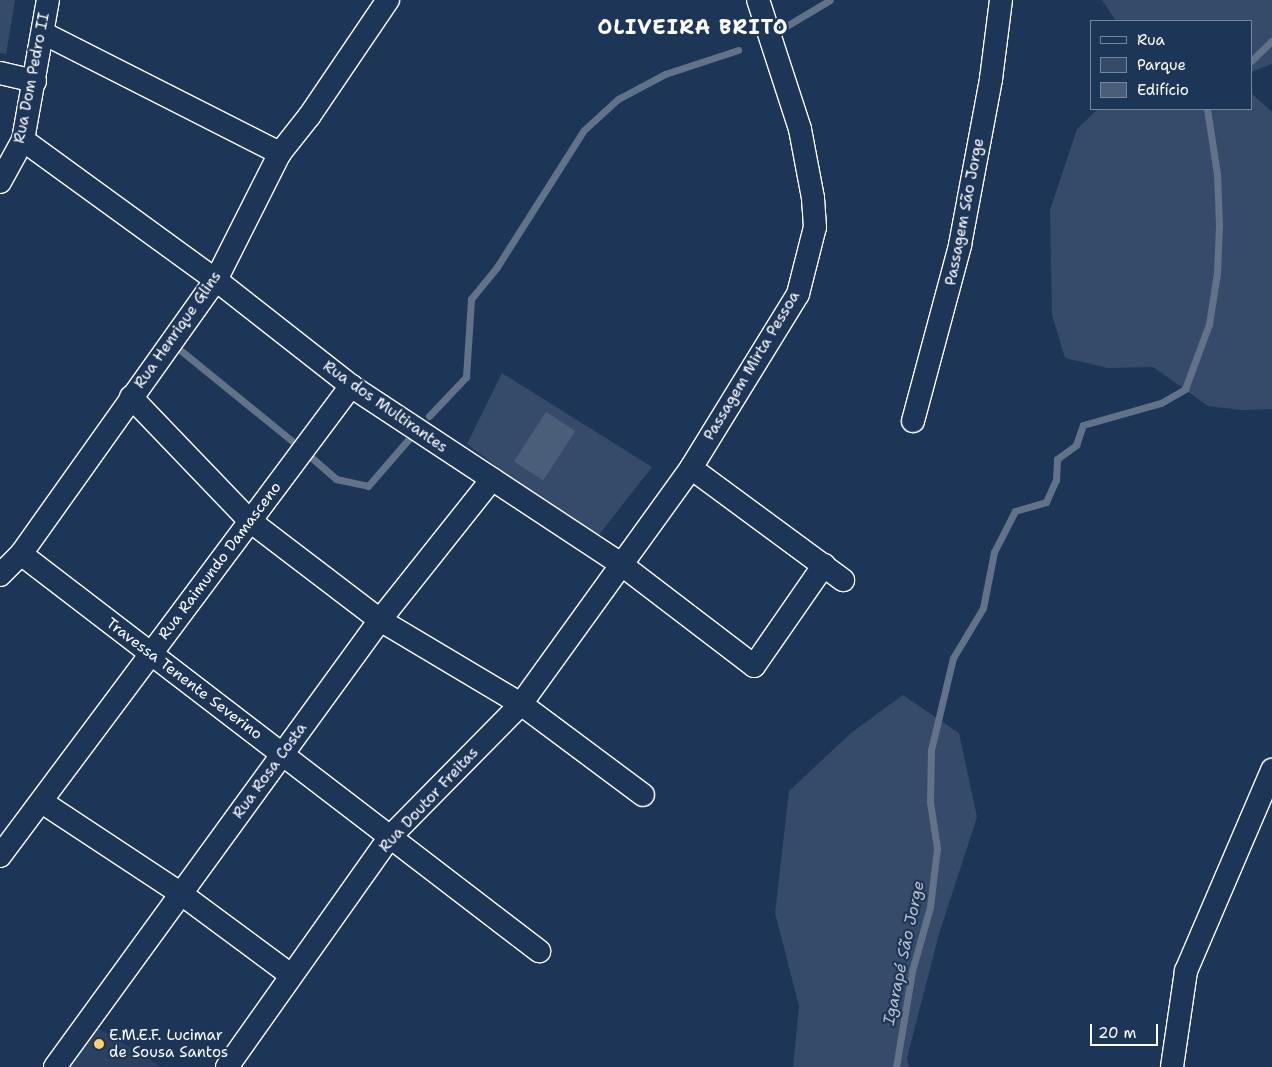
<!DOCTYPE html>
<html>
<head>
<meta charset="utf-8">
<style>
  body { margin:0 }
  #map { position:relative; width:1272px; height:1067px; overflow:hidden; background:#1d3557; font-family:"Shantell Sans",sans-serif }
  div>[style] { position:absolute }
  .built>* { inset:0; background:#2a4161 }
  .green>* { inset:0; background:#364b69 }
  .stream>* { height:7px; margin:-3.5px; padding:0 3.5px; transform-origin:3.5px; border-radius:3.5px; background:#617289 }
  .building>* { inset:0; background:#4a5d79; transform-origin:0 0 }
  .roads { filter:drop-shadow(1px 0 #fff) drop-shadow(-1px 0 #fff) drop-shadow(0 1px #fff) drop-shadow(0 -1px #fff) }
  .minor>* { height:22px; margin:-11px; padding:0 11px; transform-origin:11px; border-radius:11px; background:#1d3557 }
  .dots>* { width:14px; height:14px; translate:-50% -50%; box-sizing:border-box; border:2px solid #1d3557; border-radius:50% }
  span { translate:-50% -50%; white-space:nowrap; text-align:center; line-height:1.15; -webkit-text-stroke:4.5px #1d3557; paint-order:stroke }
  .street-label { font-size:15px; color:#fff }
  .poi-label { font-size:15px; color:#fff }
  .left { translate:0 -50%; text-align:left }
  .water-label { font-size:16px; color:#b8c0ca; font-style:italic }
  .district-label { font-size:20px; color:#fff; font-weight:700; letter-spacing:1px }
  .legend { position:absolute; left:1090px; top:20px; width:162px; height:90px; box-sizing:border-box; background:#1d3557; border:1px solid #77869a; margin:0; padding:6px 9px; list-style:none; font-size:15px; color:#fff }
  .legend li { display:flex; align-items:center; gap:10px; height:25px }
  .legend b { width:25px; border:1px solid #77869a }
  .scale { position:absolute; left:1090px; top:1024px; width:68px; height:22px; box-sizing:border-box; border:2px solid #fff; border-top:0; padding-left:6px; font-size:15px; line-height:18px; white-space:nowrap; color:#fff; -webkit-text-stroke:4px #1d3557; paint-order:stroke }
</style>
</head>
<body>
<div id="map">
  <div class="built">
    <i style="clip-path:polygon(88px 1022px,162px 1067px,56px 1067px)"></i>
  </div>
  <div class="green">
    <i style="clip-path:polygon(0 0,15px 0,6px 54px,0 53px)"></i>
    <i style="clip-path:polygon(1102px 0,1272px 0,1272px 64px,1251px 72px,1251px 21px,1116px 21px)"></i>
    <i style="clip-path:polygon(1251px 93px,1272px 112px,1272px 409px,1241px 410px,1208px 406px,1153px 367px,1108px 368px,1065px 358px,1052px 315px,1050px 210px,1077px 129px,1098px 109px,1251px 109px)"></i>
    <i style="clip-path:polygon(502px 373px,652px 467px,594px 541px,467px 444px)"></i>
    <i style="clip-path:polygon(903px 695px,959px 733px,977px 817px,939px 934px,907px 1058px,909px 1067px,793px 1067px,799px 1006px,775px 913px,789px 791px,851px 733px)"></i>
  </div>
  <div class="stream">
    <i style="left:773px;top:34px;width:66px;rotate:-30.8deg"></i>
    <i style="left:1251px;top:61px;width:29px;rotate:-44deg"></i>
    <i style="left:174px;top:345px;width:152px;rotate:39.1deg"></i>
    <i style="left:429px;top:416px;width:54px;rotate:-46.5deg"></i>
    <i style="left:466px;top:377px;width:78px;rotate:-86.3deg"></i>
    <i style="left:471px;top:299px;width:41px;rotate:-50.9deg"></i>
    <i style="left:497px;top:267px;width:162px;rotate:-57.6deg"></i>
    <i style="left:584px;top:130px;width:46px;rotate:-42.4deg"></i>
    <i style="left:618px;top:99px;width:53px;rotate:-28deg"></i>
    <i style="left:665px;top:74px;width:77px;rotate:-18.2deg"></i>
    <i style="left:312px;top:458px;width:32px;rotate:41deg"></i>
    <i style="left:336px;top:479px;width:33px;rotate:12deg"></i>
    <i style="left:368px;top:486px;width:69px;rotate:-49.1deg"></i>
    <i style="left:896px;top:1067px;width:97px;rotate:-80.5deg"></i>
    <i style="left:912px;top:971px;width:66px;rotate:-74.3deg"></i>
    <i style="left:930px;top:907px;width:59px;rotate:-83.2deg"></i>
    <i style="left:937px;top:848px;width:47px;rotate:-98.7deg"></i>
    <i style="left:930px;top:802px;width:52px;rotate:-88.9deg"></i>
    <i style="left:931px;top:750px;width:95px;rotate:-76.6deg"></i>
    <i style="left:953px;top:658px;width:58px;rotate:-59deg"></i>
    <i style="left:983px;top:608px;width:57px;rotate:-78.9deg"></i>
    <i style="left:994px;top:552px;width:46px;rotate:-62.9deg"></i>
    <i style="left:1015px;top:511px;width:32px;rotate:-16deg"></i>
    <i style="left:1046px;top:502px;width:24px;rotate:-66deg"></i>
    <i style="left:1056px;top:480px;width:21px;rotate:-87deg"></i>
    <i style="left:1057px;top:459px;width:24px;rotate:-36deg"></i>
    <i style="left:1076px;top:445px;width:21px;rotate:-71deg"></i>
    <i style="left:1083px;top:425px;width:81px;rotate:-15.8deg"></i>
    <i style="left:1161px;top:403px;width:28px;rotate:-30deg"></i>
    <i style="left:1185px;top:389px;width:69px;rotate:-69.7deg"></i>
    <i style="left:1209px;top:324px;width:52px;rotate:-81.1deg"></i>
    <i style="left:1217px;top:273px;width:48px;rotate:-87.6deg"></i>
    <i style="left:1219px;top:225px;width:51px;rotate:-92.2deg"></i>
    <i style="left:1217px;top:174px;width:66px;rotate:-98.7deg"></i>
  </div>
  <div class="building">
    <i style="left:546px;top:412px;width:35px;height:59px;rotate:33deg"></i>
  </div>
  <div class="roads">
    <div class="minor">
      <i style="left:43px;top:33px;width:266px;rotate:26.9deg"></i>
      <i style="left:0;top:73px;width:36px;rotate:13deg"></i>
      <i style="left:23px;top:140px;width:238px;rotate:36deg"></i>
      <i style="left:216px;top:280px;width:172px;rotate:38.1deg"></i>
      <i style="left:351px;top:386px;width:325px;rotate:33.4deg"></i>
      <i style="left:622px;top:565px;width:166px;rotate:37.4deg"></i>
      <i style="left:754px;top:666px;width:123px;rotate:-55.3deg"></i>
      <i style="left:0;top:182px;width:48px;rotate:-61.3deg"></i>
      <i style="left:23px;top:140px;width:142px;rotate:-79.9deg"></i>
      <i style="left:131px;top:397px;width:172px;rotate:46.2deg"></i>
      <i style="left:250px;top:521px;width:163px;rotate:37.3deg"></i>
      <i style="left:380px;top:620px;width:164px;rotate:30.8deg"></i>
      <i style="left:521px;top:704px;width:152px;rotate:36.7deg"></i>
      <i style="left:913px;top:421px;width:182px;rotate:-75deg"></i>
      <i style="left:960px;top:245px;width:169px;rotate:-79.4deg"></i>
      <i style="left:991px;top:79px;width:80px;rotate:-82.8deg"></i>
      <i style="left:691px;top:468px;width:189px;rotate:36.4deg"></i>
      <i style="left:21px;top:554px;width:653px;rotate:37.47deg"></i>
      <i style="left:0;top:575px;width:30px;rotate:-45deg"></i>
      <i style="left:21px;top:554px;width:336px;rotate:-54.6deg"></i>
      <i style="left:216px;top:280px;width:142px;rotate:-63.3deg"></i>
      <i style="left:280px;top:153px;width:48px;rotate:-51.7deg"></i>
      <i style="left:310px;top:115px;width:139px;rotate:-55.9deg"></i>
      <i style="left:42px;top:802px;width:165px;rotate:33.4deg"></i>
      <i style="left:180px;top:893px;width:138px;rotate:36.5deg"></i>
      <i style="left:0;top:856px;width:587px;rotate:-53.25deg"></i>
      <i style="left:55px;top:1067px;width:553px;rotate:-53.98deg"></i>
      <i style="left:380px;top:620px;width:180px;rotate:-51.5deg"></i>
      <i style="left:227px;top:1067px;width:281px;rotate:-54.7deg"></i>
      <i style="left:389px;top:838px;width:188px;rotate:-45.4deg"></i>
      <i style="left:521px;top:704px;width:291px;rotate:-54.2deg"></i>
      <i style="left:691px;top:468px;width:204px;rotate:-58.4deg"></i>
      <i style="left:798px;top:294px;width:69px;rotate:-75.8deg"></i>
      <i style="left:815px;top:227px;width:29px;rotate:-94deg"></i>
      <i style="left:813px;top:198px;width:70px;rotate:-100.7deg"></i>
      <i style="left:800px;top:129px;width:136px;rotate:-108deg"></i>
      <i style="left:1172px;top:1067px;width:97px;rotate:-81.7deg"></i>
      <i style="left:1186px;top:971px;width:219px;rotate:-66.8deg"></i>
    </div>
  </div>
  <div class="dots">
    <i style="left:99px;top:1044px;background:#ffd166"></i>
  </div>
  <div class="street-label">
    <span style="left:32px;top:78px;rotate:-79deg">Rua Dom Pedro II</span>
    <span style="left:965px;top:212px;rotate:-79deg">Passagem São Jorge</span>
    <span style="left:178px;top:330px;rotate:-55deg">Rua Henrique Glins</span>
    <span style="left:752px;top:366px;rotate:-59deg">Passagem Mirta Pessoa</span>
    <span style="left:385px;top:407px;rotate:35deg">Rua dos Multirantes</span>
    <span style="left:220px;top:561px;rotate:-53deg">Rua Raimundo Damasceno</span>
    <span style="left:184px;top:679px;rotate:37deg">Travessa Tenente Severino</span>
    <span style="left:270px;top:771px;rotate:-54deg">Rua Rosa Costa</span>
    <span style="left:429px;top:800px;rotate:-47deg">Rua Doutor Freitas</span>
  </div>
  <div class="poi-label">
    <span class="left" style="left:109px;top:1044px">E.M.E.F. Lucimar<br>de Sousa Santos</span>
  </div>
  <div class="water-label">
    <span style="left:904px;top:953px;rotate:-78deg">Igarapé São Jorge</span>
  </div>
  <div class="district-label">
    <span style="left:693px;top:27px">OLIVEIRA BRITO</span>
  </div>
  <ul class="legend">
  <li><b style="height:6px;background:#1d3557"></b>Rua</li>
  <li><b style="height:14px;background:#364b69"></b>Parque</li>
  <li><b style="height:14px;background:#4a5d79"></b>Edifício</li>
  </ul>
  <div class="scale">20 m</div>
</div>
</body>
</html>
